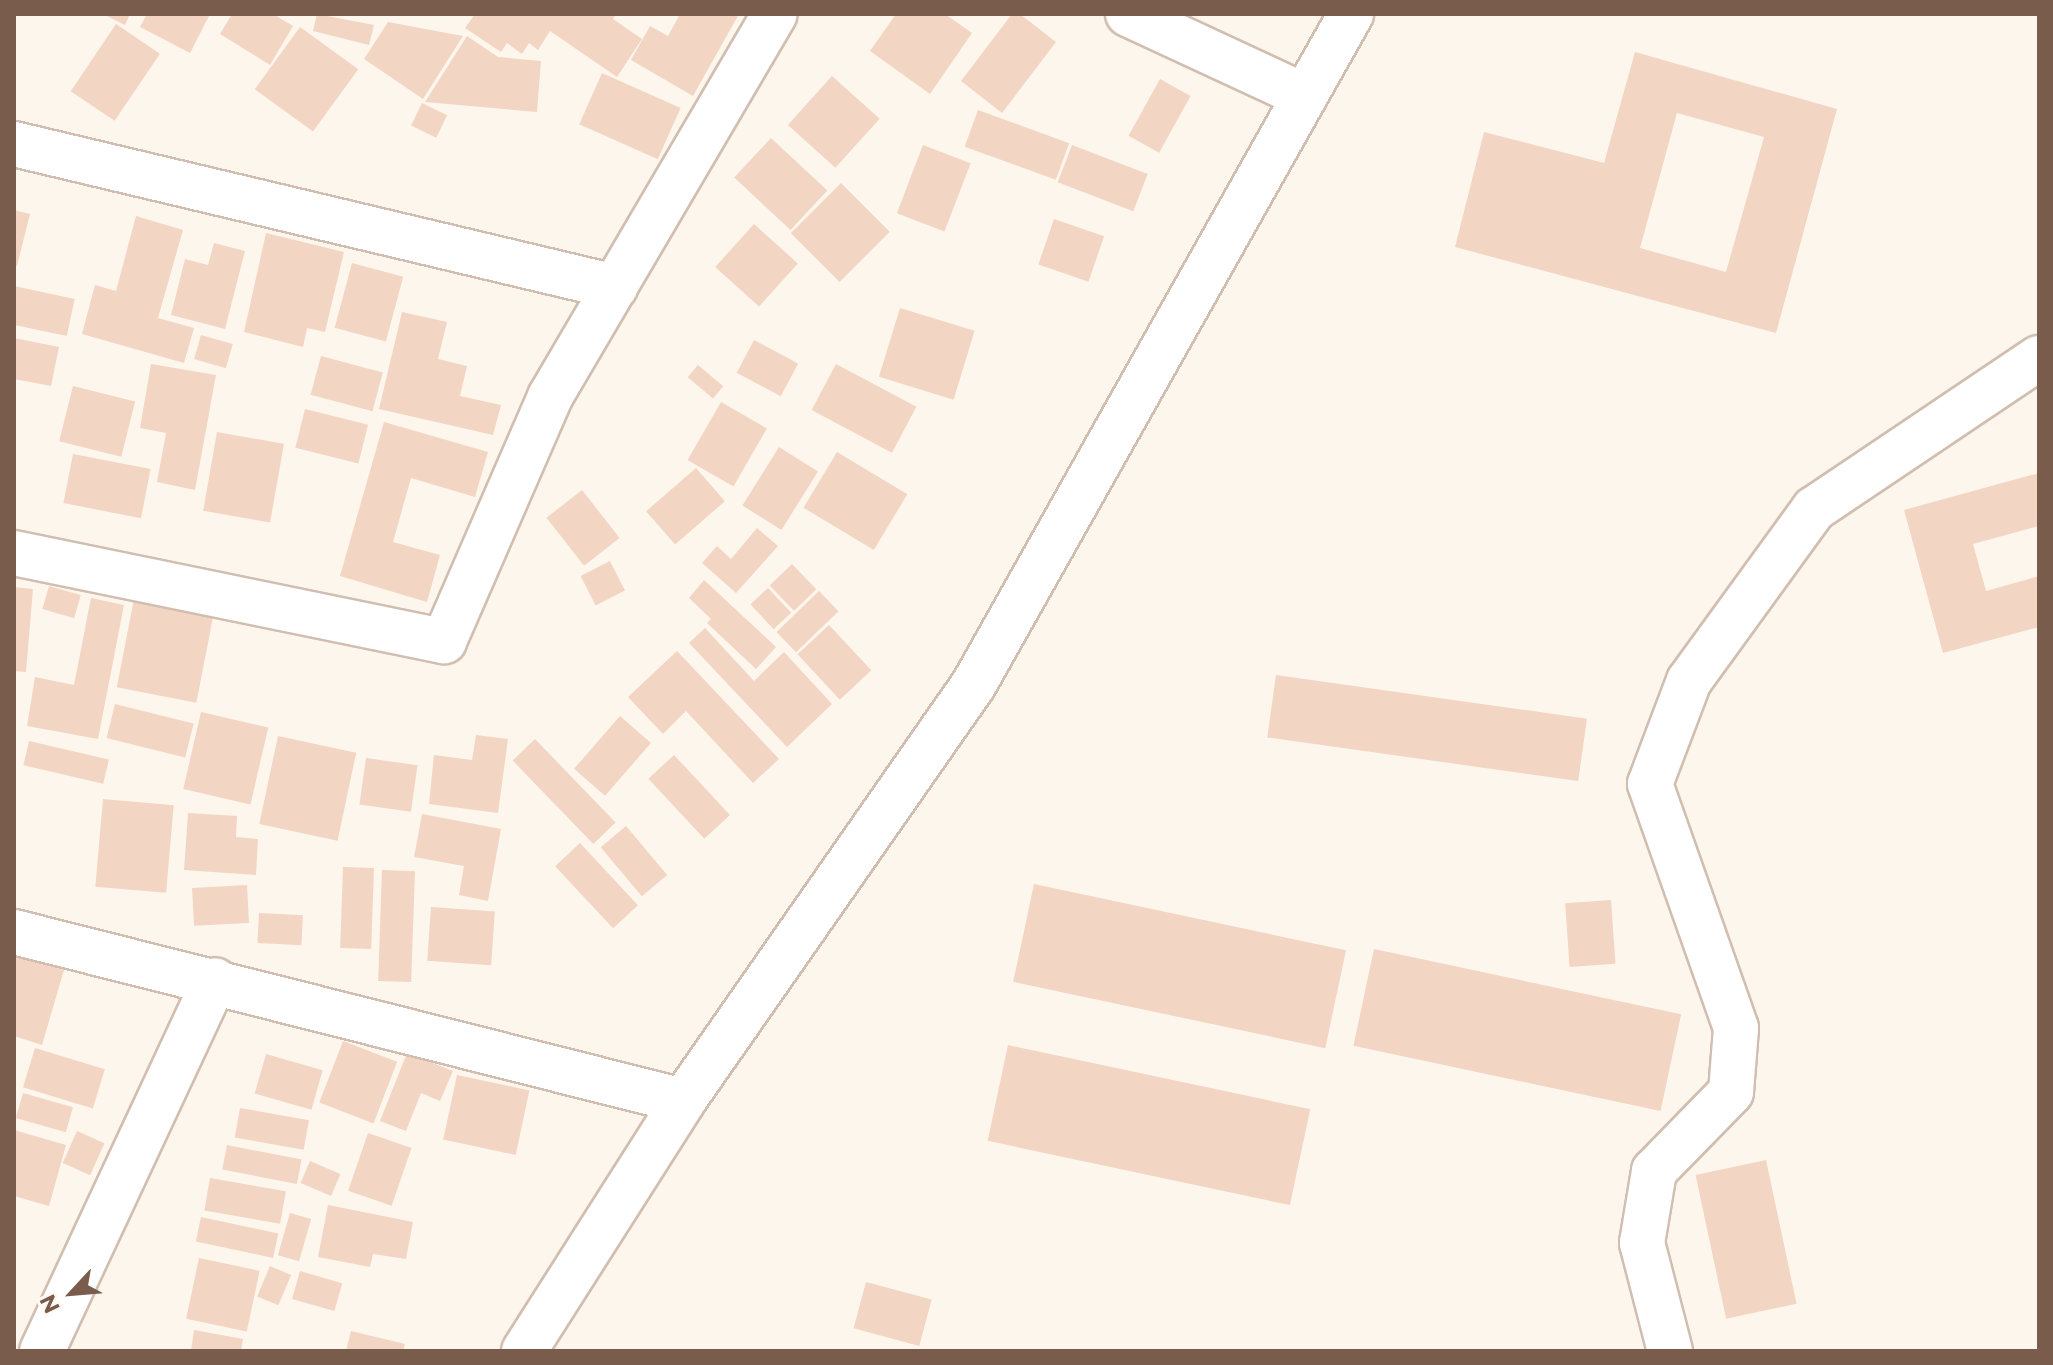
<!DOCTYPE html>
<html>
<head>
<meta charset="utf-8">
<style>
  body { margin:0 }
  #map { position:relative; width:2053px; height:1365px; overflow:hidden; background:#fdf6ec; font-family:Montserrat,sans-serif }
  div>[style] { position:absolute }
  .building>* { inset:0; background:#f3d5c3; transform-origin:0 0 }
  .roads { filter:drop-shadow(2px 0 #d1beb0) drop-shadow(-2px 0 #d1beb0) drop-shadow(0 2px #d1beb0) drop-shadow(0 -2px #d1beb0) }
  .minor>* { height:44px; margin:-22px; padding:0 22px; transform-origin:22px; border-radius:22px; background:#fff }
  span { translate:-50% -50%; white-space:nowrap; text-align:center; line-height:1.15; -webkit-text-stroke:6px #fffaf3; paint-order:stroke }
  .frame { position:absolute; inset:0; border:16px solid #7a5c4d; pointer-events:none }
  .north { position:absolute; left:32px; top:1253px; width:80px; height:80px; -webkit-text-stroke:6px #fffaf3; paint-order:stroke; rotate:244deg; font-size:22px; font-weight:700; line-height:32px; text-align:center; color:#7a5c4d }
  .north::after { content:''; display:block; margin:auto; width:28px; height:36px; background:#7a5c4d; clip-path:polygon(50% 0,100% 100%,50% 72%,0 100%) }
</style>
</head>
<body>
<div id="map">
  <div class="building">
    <i style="clip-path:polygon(103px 14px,130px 14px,125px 25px)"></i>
    <i style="clip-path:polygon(147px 14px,210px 14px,190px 53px,140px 27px)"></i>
    <i style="clip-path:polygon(232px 14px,273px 14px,293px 26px,270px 65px,220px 34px)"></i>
    <i style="clip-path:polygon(317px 14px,374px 25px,369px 45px,313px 31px)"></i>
    <i style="clip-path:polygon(475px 14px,616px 14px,613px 19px,642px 39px,617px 77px,550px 31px,538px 50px,529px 43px,522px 54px,507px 43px,501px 52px,465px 28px)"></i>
    <i style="clip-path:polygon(680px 14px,739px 14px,693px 96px,631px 60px,650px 26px,668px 36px)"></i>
    <i style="clip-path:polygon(896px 14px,945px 14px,972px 33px,930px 94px,870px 51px)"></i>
    <i style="clip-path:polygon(1012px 14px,1020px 14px,1056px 42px,1002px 113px,961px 81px)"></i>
    <i style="clip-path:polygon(388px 22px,463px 36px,423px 99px,364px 59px)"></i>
    <i style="left:116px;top:24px;width:53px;height:81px;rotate:34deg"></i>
    <i style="left:300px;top:27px;width:72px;height:77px;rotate:36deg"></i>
    <i style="clip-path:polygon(467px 36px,498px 57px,541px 61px,537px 112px,425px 102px)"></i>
    <i style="clip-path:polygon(evenodd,1635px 52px,1837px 109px,1776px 333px,1455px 247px,1484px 132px,1604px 163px,1635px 52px,1677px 113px,1764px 137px,1726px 272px,1640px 248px,1677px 113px)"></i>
    <i style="left:602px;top:73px;width:86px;height:56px;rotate:24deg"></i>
    <i style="left:832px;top:76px;width:64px;height:66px;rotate:42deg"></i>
    <i style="left:1160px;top:79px;width:35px;height:65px;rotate:29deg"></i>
    <i style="left:422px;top:103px;width:28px;height:25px;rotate:26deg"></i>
    <i style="left:978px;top:110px;width:97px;height:39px;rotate:20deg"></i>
    <i style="left:771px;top:138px;width:77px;height:54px;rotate:43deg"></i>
    <i style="left:923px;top:145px;width:51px;height:73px;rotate:21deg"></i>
    <i style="left:1072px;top:145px;width:81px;height:40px;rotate:21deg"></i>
    <i style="left:841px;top:183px;width:69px;height:71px;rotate:45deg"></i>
    <i style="clip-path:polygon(14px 210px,30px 214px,17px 266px,14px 265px)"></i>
    <i style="clip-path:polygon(136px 216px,183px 230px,158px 318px,194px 328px,184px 363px,82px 334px,95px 285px,116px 291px)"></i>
    <i style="left:1054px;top:219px;width:53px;height:48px;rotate:19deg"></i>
    <i style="left:754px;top:224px;width:59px;height:58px;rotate:42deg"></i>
    <i style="clip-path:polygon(266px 233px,344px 252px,325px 332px,307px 328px,303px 347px,244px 332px)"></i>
    <i style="clip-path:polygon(214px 243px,245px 251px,225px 329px,171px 315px,185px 259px,208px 265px)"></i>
    <i style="left:352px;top:263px;width:53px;height:67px;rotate:15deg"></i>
    <i style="left:14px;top:286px;width:62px;height:38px;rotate:12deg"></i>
    <i style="left:900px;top:308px;width:78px;height:72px;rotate:17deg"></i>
    <i style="clip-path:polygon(402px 312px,447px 322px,438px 359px,467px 366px,460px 396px,501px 405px,493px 435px,379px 409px)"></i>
    <i style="left:201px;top:335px;width:33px;height:25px;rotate:16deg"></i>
    <i style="clip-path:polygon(14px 338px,59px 347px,51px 386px,14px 379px)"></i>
    <i style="left:754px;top:340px;width:50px;height:37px;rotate:28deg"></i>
    <i style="left:321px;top:356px;width:64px;height:40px;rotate:15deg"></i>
    <i style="clip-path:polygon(151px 364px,216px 375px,195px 490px,157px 482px,166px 433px,140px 428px)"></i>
    <i style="left:836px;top:364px;width:91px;height:52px;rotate:28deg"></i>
    <i style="left:698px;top:365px;width:33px;height:16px;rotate:40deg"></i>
    <i style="left:73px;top:386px;width:64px;height:57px;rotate:14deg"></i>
    <i style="left:721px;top:402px;width:53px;height:67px;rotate:30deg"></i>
    <i style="left:305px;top:409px;width:65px;height:40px;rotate:14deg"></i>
    <i style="clip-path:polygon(384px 422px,488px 452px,475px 497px,411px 478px,393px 542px,440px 555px,427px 602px,340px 576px)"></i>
    <i style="left:217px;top:432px;width:68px;height:80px;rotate:10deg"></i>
    <i style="left:779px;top:447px;width:46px;height:69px;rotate:32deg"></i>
    <i style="left:837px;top:452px;width:82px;height:65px;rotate:31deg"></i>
    <i style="left:73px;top:454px;width:79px;height:50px;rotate:11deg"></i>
    <i style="left:696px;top:468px;width:44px;height:66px;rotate:49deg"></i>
    <i style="clip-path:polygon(2039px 473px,2039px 526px,1973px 544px,1986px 591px,2039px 576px,2039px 627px,1943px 653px,1904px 510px)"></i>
    <i style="left:582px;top:490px;width:61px;height:45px;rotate:52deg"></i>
    <i style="clip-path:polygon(757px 528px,778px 546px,736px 593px,702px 563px,717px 546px,731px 559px)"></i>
    <i style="left:610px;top:561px;width:33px;height:33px;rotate:63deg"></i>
    <i style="left:792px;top:564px;width:35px;height:31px;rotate:46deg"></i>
    <i style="clip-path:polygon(704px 580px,776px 647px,756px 669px,707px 623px,711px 619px,689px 598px)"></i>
    <i style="left:49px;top:586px;width:33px;height:24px;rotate:16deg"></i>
    <i style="clip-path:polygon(14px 587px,33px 589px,26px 672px,14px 671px)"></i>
    <i style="left:768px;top:588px;width:34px;height:24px;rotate:47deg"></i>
    <i style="left:819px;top:591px;width:28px;height:59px;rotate:46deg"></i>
    <i style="clip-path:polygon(91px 598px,124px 605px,98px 739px,27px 726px,35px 677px,74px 685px)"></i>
    <i style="left:134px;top:599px;width:81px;height:90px;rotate:11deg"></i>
    <i style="left:829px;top:625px;width:62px;height:43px;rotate:47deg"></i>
    <i style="clip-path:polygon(705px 628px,754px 681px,784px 652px,832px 704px,787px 747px,689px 643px)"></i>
    <i style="clip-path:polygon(677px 651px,779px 759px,753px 783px,686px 711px,663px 734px,628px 697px)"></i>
    <i style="left:1276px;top:675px;width:314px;height:63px;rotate:8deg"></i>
    <i style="left:115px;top:704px;width:81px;height:35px;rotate:14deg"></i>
    <i style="left:201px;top:712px;width:69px;height:79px;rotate:13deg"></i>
    <i style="left:620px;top:716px;width:41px;height:70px;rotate:41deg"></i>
    <i style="clip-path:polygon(476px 735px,508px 739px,498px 813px,429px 804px,434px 755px,472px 760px)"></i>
    <i style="left:278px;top:736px;width:80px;height:90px;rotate:12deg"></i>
    <i style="left:535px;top:739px;width:116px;height:31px;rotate:46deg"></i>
    <i style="left:29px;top:741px;width:82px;height:25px;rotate:13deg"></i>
    <i style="left:674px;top:755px;width:82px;height:35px;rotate:47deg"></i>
    <i style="left:366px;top:758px;width:52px;height:47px;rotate:8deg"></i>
    <i style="left:103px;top:799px;width:71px;height:88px;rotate:5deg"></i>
    <i style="clip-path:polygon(188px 813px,237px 816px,236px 837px,258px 839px,256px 875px,184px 870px)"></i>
    <i style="clip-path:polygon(422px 814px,501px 829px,488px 901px,459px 895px,464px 866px,414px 857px)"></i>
    <i style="left:626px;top:826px;width:64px;height:33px;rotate:50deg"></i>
    <i style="left:580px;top:843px;width:85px;height:34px;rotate:47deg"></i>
    <i style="left:343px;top:867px;width:31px;height:81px;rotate:2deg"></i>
    <i style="left:382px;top:870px;width:33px;height:111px;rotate:2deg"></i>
    <i style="left:1034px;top:884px;width:319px;height:100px;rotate:12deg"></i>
    <i style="left:247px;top:885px;width:38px;height:55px;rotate:87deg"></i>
    <i style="left:1611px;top:900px;width:64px;height:46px;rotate:86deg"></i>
    <i style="left:431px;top:907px;width:64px;height:54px;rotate:4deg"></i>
    <i style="left:259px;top:913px;width:44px;height:30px;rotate:3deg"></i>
    <i style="left:1374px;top:949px;width:314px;height:99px;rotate:12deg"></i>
    <i style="clip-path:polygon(14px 954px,64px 970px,42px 1045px,14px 1036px)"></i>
    <i style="left:343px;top:1041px;width:58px;height:66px;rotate:21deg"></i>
    <i style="left:1008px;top:1045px;width:309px;height:98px;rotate:12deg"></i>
    <i style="left:35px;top:1048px;width:73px;height:41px;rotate:17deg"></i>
    <i style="clip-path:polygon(407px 1053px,453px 1071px,440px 1101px,421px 1093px,406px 1131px,380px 1121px)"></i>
    <i style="left:266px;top:1054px;width:59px;height:41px;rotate:16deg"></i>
    <i style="left:457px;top:1075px;width:74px;height:66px;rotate:12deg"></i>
    <i style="left:23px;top:1093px;width:52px;height:26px;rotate:16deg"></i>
    <i style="left:240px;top:1108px;width:70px;height:30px;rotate:10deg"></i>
    <i style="clip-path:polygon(14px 1130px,66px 1145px,49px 1206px,14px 1196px)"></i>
    <i style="left:77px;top:1131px;width:30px;height:35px;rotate:24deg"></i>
    <i style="left:368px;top:1133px;width:46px;height:61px;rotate:19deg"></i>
    <i style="left:227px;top:1145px;width:76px;height:25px;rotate:11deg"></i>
    <i style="left:1766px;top:1160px;width:147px;height:72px;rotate:78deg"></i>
    <i style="left:310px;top:1161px;width:33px;height:24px;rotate:23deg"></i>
    <i style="left:210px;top:1178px;width:77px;height:33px;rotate:10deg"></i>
    <i style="clip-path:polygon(328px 1205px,413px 1222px,406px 1259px,373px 1254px,370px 1267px,318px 1257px)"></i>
    <i style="left:290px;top:1213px;width:22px;height:44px;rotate:16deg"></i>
    <i style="left:201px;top:1217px;width:79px;height:25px;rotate:12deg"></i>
    <i style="left:199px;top:1258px;width:62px;height:62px;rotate:12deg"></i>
    <i style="left:270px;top:1266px;width:23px;height:33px;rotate:23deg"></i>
    <i style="left:300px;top:1271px;width:44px;height:29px;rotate:16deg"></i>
    <i style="left:866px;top:1282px;width:68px;height:48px;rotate:15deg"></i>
    <i style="clip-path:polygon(194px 1330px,243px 1339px,241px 1351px,191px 1351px)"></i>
    <i style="clip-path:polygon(351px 1331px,405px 1344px,403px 1351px,346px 1351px)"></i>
  </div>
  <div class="roads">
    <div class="minor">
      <i style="left:1128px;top:14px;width:195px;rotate:24.9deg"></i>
      <i style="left:14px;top:144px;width:618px;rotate:13.38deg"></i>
      <i style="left:14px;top:553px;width:439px;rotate:11.6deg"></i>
      <i style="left:444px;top:641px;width:266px;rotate:-66.5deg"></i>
      <i style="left:550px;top:397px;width:444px;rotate:-59.6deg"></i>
      <i style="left:14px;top:932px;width:690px;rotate:14.18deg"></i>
      <i style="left:42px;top:1351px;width:409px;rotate:-65deg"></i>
      <i style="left:524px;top:1351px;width:296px;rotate:-57.5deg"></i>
      <i style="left:683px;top:1101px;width:508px;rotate:-55.09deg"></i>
      <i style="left:974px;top:684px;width:769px;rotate:-60.63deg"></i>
      <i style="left:1670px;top:1351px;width:112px;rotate:-104.5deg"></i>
      <i style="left:1642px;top:1243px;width:73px;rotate:-80.5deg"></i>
      <i style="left:1654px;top:1171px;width:110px;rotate:-45.7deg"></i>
      <i style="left:1731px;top:1092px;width:64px;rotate:-85.5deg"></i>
      <i style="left:1736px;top:1028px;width:259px;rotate:-109.4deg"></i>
      <i style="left:1650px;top:784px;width:110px;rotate:-69.3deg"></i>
      <i style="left:1689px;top:681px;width:213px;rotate:-54deg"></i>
      <i style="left:1814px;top:509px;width:271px;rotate:-33.9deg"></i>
    </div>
  </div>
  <div class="frame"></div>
  <div class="north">N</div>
</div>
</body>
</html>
